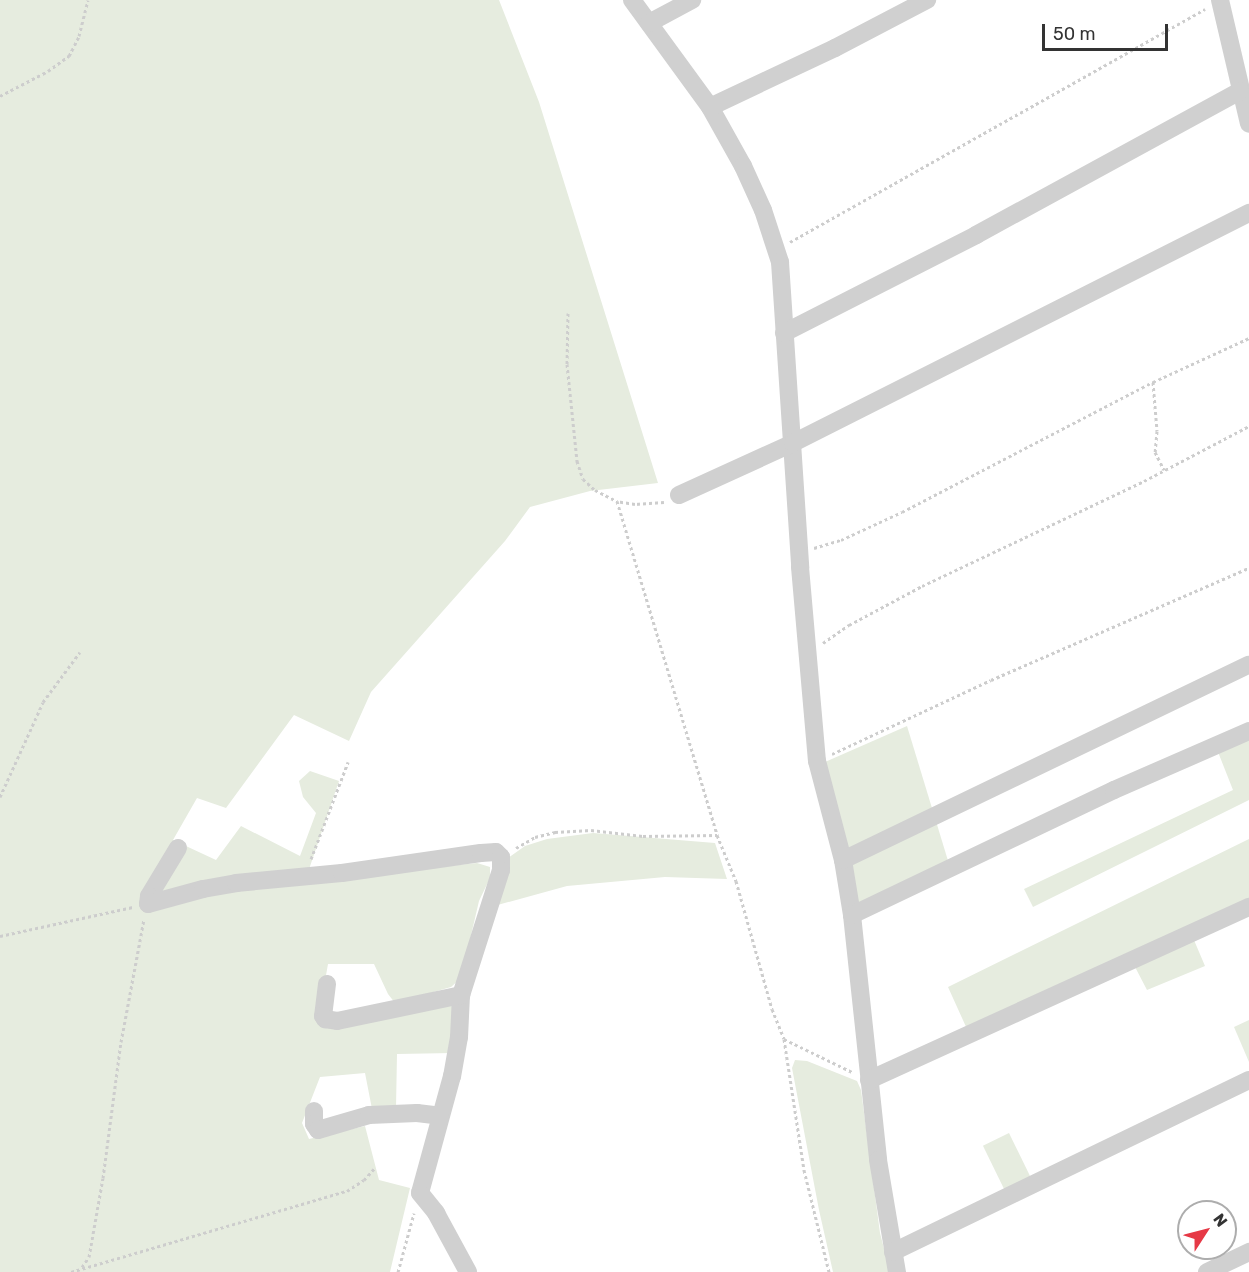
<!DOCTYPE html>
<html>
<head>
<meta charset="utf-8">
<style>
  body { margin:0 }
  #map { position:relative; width:1249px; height:1272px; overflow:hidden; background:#fff; font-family:Rubik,sans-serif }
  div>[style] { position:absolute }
  .green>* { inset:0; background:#e6ecdf; transform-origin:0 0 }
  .path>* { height:3px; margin-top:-1.5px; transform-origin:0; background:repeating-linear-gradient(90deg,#cdcdcd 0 3px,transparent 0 6px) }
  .minor>* { height:18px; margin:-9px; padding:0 9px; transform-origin:9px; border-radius:9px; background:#d0d0d0 }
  span { translate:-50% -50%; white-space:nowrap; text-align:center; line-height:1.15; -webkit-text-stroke:6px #fff; paint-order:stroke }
  .north { position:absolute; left:1177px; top:1200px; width:60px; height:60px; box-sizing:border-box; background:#fff; border:2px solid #adadad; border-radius:50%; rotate:54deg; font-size:16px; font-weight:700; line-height:24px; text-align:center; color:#333 }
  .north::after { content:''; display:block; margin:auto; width:21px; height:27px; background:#e63946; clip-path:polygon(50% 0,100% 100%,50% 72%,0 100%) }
  .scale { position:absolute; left:1042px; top:24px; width:126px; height:27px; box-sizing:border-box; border:3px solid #333; border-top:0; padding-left:8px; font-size:18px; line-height:21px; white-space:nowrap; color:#333; -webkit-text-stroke:4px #fff; paint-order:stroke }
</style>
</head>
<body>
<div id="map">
  <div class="green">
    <i style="clip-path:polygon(0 0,499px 0,539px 102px,658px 483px,590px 491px,530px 507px,505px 541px,371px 692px,349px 741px,294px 715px,226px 808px,197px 798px,173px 840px,216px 860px,241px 826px,300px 856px,316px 813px,303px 797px,299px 781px,310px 771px,339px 781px,305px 881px,477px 863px,490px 867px,490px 878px,479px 901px,461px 978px,451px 987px,395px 1003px,388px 994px,374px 964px,328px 964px,319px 1015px,452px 1005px,453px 1053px,397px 1054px,396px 1108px,372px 1109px,365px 1073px,320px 1077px,302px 1123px,309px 1139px,365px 1126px,379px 1180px,410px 1188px,390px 1272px,0 1272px)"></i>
    <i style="clip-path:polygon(907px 726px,949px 864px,859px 905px,825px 762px)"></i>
    <i style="clip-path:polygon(1249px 738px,1249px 800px,1033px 907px,1024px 889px,1233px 790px,1218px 752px)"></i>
    <i style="clip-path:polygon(593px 833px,715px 843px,727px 879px,665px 877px,567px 886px,494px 906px,508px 858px,525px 846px,547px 839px)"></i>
    <i style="clip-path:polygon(1249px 839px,1249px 899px,1188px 926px,1205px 966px,1147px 990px,1134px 965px,967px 1029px,948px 987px)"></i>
    <i style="clip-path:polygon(1249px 1020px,1249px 1062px,1234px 1027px)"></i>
    <i style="clip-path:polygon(795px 1060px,807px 1061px,857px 1081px,861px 1090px,880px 1233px,890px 1272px,833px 1272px,819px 1210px,792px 1068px)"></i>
    <i style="left:1009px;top:1133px;width:51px;height:29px;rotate:64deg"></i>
  </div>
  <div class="path">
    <i style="left:0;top:96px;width:54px;rotate:-27.5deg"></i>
    <i style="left:48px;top:71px;width:26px;rotate:-36deg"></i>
    <i style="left:69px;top:56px;width:22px;rotate:-63deg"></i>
    <i style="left:79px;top:36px;width:37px;rotate:-76deg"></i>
    <i style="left:790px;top:242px;width:476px;rotate:-29.3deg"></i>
    <i style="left:568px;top:313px;width:51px;rotate:91.1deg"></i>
    <i style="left:567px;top:364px;width:98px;rotate:84.1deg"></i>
    <i style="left:577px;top:461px;width:19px;rotate:72deg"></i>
    <i style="left:583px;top:479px;width:16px;rotate:43deg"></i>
    <i style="left:595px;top:490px;width:25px;rotate:27deg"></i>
    <i style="left:1153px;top:382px;width:49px;rotate:85.3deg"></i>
    <i style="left:1157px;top:431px;width:21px;rotate:95deg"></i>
    <i style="left:1155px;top:452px;width:20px;rotate:63deg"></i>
    <i style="left:664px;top:502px;width:29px;rotate:176deg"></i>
    <i style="left:635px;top:504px;width:18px;rotate:-171deg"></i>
    <i style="left:617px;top:501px;width:349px;rotate:73.3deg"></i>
    <i style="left:717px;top:835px;width:50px;rotate:67.6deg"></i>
    <i style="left:736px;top:881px;width:133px;rotate:74.3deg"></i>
    <i style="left:772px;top:1009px;width:32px;rotate:68deg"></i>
    <i style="left:784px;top:1039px;width:76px;rotate:25.9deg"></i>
    <i style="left:814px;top:548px;width:28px;rotate:-17deg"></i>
    <i style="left:841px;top:540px;width:67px;rotate:-24.7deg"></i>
    <i style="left:902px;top:512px;width:283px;rotate:-27.4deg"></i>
    <i style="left:1153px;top:382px;width:106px;rotate:-24.6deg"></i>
    <i style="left:823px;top:643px;width:32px;rotate:-35deg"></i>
    <i style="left:849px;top:625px;width:83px;rotate:-28.1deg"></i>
    <i style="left:922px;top:586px;width:246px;rotate:-25.3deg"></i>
    <i style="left:1144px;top:481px;width:119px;rotate:-27.6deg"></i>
    <i style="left:832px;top:754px;width:175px;rotate:-25deg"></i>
    <i style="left:991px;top:680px;width:281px;rotate:-23.5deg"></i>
    <i style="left:0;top:797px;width:104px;rotate:-65.6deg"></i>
    <i style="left:43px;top:702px;width:62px;rotate:-53.5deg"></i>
    <i style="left:516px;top:848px;width:22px;rotate:-30deg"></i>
    <i style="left:535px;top:837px;width:21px;rotate:-14deg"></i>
    <i style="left:555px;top:832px;width:36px;rotate:-3deg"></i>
    <i style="left:591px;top:830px;width:52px;rotate:6.6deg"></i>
    <i style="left:643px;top:836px;width:74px;rotate:-0.8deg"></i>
    <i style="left:311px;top:859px;width:104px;rotate:-69.1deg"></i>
    <i style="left:0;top:936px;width:136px;rotate:-12.3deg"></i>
    <i style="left:784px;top:1039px;width:133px;rotate:81.3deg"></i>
    <i style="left:804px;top:1170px;width:105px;rotate:76.2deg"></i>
    <i style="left:82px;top:1267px;width:12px;rotate:-55deg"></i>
    <i style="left:89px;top:1257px;width:80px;rotate:-80deg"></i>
    <i style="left:103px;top:1178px;width:137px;rotate:-82.5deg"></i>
    <i style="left:121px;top:1042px;width:125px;rotate:-79.4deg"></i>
    <i style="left:71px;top:1272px;width:288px;rotate:-16.4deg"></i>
    <i style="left:347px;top:1191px;width:20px;rotate:-33deg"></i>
    <i style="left:364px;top:1180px;width:15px;rotate:-48deg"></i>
    <i style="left:398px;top:1272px;width:61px;rotate:-74.8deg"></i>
  </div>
  <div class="minor">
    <i style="left:632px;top:0;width:132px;rotate:53.9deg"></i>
    <i style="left:710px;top:107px;width:68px;rotate:60.8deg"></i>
    <i style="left:743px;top:166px;width:48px;rotate:65.6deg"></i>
    <i style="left:763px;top:210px;width:55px;rotate:71.9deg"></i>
    <i style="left:780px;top:262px;width:306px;rotate:86.2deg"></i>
    <i style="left:800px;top:567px;width:195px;rotate:85deg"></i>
    <i style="left:817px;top:761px;width:102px;rotate:75.3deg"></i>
    <i style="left:843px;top:860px;width:56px;rotate:80.7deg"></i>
    <i style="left:852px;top:915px;width:246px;rotate:83.9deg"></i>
    <i style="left:878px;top:1160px;width:114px;rotate:80.4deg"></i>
    <i style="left:1220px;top:0;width:127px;rotate:76.8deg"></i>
    <i style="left:649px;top:23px;width:49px;rotate:-28.1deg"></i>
    <i style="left:710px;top:107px;width:138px;rotate:-25.3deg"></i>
    <i style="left:835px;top:48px;width:104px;rotate:-27.6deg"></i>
    <i style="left:784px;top:333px;width:216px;rotate:-27deg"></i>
    <i style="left:976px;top:235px;width:301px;rotate:-28.6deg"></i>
    <i style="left:679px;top:495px;width:125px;rotate:-24.5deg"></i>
    <i style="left:793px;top:443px;width:511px;rotate:-26.77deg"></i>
    <i style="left:178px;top:848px;width:56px;rotate:121.1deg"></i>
    <i style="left:149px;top:896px;width:8px;rotate:97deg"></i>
    <i style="left:148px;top:904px;width:57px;rotate:-15.3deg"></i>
    <i style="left:203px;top:889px;width:34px;rotate:-10deg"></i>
    <i style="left:236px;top:883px;width:106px;rotate:-5.4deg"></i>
    <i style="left:342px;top:873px;width:140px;rotate:-8.2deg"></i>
    <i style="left:481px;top:853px;width:15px;rotate:-4deg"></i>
    <i style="left:496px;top:852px;width:7px;rotate:45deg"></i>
    <i style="left:501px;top:857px;width:13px;rotate:90deg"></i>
    <i style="left:501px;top:870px;width:131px;rotate:107.7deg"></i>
    <i style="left:461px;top:995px;width:42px;rotate:92.7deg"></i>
    <i style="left:459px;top:1037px;width:40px;rotate:100deg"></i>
    <i style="left:452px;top:1076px;width:121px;rotate:105.3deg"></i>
    <i style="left:420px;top:1193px;width:26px;rotate:51deg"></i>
    <i style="left:436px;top:1213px;width:67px;rotate:61.5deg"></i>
    <i style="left:843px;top:860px;width:450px;rotate:-25.7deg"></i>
    <i style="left:852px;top:915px;width:290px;rotate:-25.5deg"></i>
    <i style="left:1114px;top:790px;width:147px;rotate:-23.6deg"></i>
    <i style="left:327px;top:984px;width:32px;rotate:97deg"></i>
    <i style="left:323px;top:1016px;width:4px;rotate:56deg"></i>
    <i style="left:325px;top:1019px;width:12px;rotate:9deg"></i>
    <i style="left:337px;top:1021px;width:127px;rotate:-11.8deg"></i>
    <i style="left:869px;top:1080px;width:418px;rotate:-24.5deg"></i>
    <i style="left:314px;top:1111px;width:13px;rotate:90deg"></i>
    <i style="left:314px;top:1124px;width:7px;rotate:56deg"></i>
    <i style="left:318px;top:1130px;width:53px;rotate:-16.4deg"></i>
    <i style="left:369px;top:1115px;width:48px;rotate:-2.4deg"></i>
    <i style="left:417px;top:1113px;width:23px;rotate:7deg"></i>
    <i style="left:893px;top:1252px;width:395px;rotate:-25.8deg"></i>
    <i style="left:1207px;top:1272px;width:47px;rotate:-25.5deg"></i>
  </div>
  <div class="north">N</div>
  <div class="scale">50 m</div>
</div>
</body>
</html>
